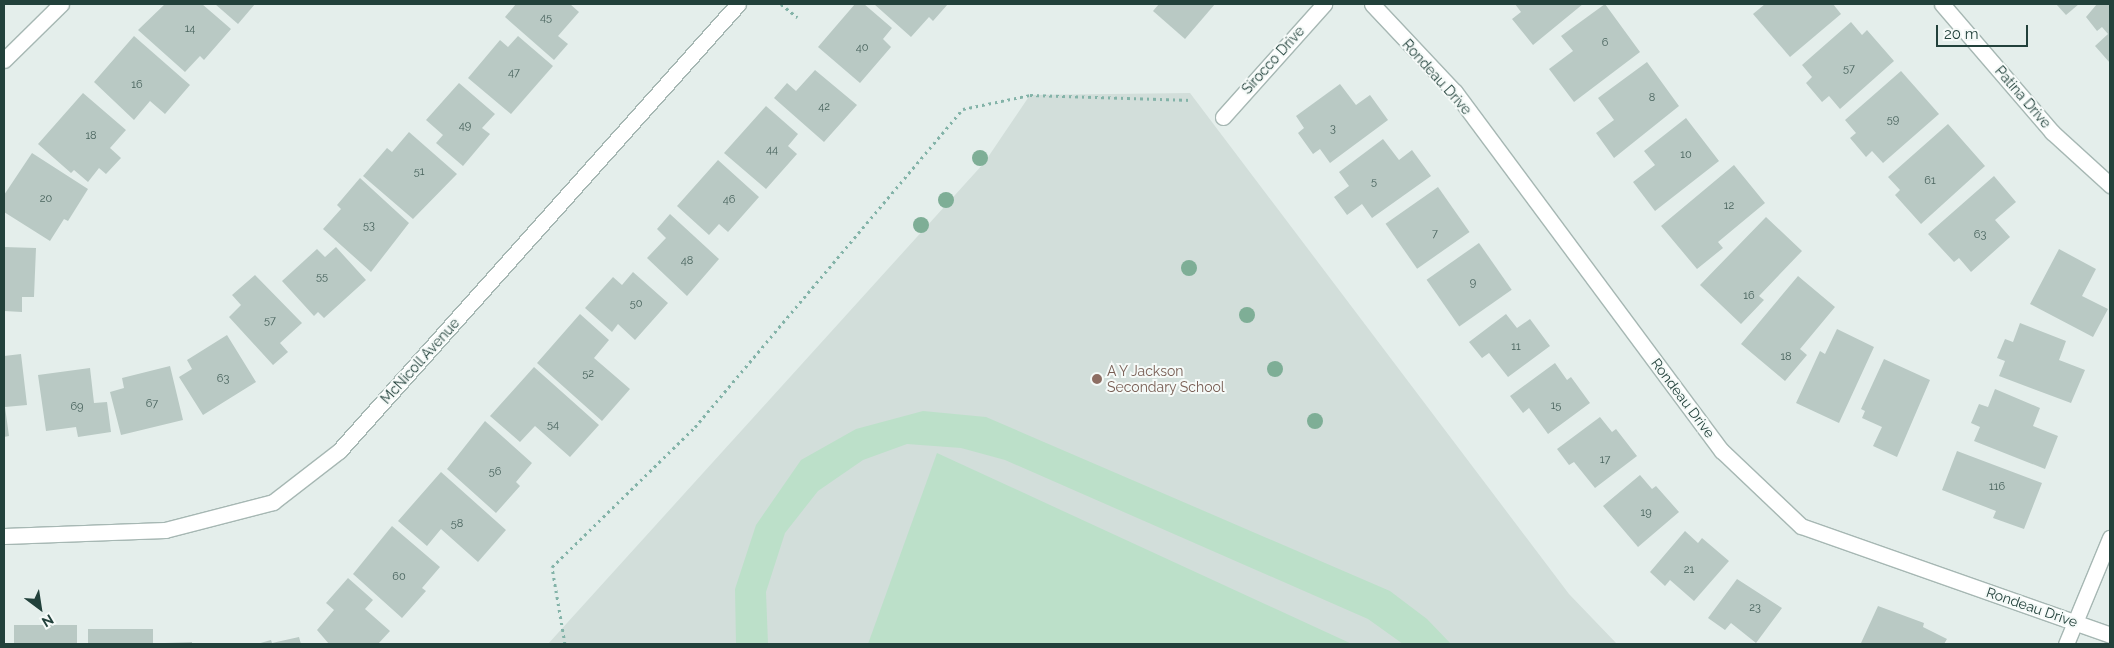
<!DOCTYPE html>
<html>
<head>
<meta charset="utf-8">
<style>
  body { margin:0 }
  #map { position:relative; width:2114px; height:648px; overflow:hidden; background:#e4eeeb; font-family:Raleway,sans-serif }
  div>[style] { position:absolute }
  .built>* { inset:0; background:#d2deda }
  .green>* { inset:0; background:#bce0c9 }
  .building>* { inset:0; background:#b9c9c4; transform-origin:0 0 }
  .path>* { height:3px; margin-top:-1.5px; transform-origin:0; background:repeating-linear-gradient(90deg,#83b3a8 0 2.5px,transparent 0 6.5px) }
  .roads { filter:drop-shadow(1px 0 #a6b7b3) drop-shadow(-1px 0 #a6b7b3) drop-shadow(0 1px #a6b7b3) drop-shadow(0 -1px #a6b7b3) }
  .minor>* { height:15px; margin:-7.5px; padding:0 7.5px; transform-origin:7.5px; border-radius:7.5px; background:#fff }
  .trees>* { width:16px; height:16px; margin:-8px; border-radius:50%; background:#7eae96 }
  .dots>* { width:14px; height:14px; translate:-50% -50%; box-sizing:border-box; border:2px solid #f5faf8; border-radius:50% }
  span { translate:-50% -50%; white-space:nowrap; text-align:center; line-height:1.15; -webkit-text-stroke:4px #f5faf8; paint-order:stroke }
  .number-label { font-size:11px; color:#48635d }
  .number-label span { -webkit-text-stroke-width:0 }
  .street-label { font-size:14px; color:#22413b }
  .education-label { font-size:14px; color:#785e54 }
  .left { translate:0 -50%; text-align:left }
  .frame { position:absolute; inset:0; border:5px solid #22413b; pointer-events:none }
  .north { position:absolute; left:15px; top:583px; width:50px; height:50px; -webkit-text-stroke:4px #f5faf8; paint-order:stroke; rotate:149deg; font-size:14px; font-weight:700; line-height:20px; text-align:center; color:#22413b }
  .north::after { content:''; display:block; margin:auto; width:18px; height:22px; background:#22413b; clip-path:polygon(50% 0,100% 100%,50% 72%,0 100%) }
  .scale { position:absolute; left:1936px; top:25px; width:92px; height:22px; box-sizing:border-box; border:2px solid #22413b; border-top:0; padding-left:6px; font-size:15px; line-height:18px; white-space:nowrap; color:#22413b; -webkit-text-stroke:4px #f5faf8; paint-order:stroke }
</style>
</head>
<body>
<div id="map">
  <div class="built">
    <i style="clip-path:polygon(1190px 93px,1569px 594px,1617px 644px,548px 644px,984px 163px,1030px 95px)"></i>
  </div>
  <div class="green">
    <i style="clip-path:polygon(923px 411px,986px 417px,1390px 591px,1427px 619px,1451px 644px,1403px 644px,1368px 619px,1005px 460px,961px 448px,907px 444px,863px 460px,818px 491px,785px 533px,766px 592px,768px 644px,736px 644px,735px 589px,756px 525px,801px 460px,856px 429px)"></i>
    <i style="clip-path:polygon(937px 453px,1352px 644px,868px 644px)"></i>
  </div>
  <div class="building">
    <i style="clip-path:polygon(165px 4px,202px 4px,231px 29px,204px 60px,200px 56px,185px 72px,138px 30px)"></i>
    <i style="clip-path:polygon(215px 4px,255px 4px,238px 24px)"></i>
    <i style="clip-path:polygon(516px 4px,570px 4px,579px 12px,558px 36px,568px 44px,554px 60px,505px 17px)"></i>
    <i style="clip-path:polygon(855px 4px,864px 4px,892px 28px,883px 39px,891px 47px,860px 83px,818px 47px)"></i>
    <i style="clip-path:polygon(874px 4px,948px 4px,933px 21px,929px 17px,911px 37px)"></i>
    <i style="clip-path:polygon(1159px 4px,1215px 4px,1185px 39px,1153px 11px)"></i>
    <i style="clip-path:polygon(1515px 4px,1583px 4px,1533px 45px,1512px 19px,1521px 12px)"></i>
    <i style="clip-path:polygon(1605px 4px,1640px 52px,1574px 102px,1549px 69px,1573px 51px,1561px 36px)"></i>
    <i style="clip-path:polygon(1765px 4px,1833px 4px,1841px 14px,1790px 57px,1753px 14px)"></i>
    <i style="clip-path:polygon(2056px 4px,2079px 4px,2066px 15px)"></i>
    <i style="clip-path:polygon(2097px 4px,2110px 4px,2110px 63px,2095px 46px,2108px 34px,2102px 27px,2097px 31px,2086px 17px)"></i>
    <i style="clip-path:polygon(1851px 22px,1862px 35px,1867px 30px,1894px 61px,1840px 109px,1829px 96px,1822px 102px,1806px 83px,1812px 77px,1802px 65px)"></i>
    <i style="clip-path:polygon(134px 36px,190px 85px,165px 114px,150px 101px,134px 120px,94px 82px)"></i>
    <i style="clip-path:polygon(518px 36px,553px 66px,511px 114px,468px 78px,500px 40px,508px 47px)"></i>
    <i style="clip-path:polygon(1647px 62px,1679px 106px,1614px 158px,1596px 133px,1614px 120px,1598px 98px)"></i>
    <i style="clip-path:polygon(815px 70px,857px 105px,824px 142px,774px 98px,787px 83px,796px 91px)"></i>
    <i style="clip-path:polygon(1901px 71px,1939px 114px,1883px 163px,1872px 151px,1866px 157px,1850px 138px,1856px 133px,1845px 120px)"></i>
    <i style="clip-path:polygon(459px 83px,495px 114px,482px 128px,490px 134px,463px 166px,436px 143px,443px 135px,426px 120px)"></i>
    <i style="clip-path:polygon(1340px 84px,1356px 105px,1370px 95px,1388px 120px,1330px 163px,1320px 149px,1313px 154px,1298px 133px,1304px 128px,1296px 116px)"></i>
    <i style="clip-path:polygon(83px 93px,126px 130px,110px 148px,121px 158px,106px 174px,99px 168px,88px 182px,74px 170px,71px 173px,38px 144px)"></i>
    <i style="clip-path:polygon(766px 106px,798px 134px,788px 146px,797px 154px,766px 189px,724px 153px)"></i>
    <i style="clip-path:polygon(1686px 118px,1719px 161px,1655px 211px,1633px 182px,1655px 165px,1644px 151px)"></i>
    <i style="clip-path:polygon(1948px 124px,1985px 166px,1921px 224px,1895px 195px,1900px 190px,1888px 177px)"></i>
    <i style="clip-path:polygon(409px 132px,457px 174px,413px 219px,363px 176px,387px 148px,392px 152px)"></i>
    <i style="clip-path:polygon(1383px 139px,1399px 160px,1412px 150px,1431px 176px,1372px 218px,1362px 204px,1347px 215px,1334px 197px,1349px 186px,1339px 172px)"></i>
    <i style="clip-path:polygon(32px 153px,88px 189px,68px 221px,64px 219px,50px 241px,4px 212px,4px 195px)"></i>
    <i style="clip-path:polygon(718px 160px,759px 197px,728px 232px,719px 224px,709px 235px,677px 206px)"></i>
    <i style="clip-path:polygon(1734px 165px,1765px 203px,1718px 242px,1723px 248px,1697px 269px,1661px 226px)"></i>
    <i style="clip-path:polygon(1994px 176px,2016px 202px,1995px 220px,2010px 237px,1971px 272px,1959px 258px,1954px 262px,1928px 234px)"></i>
    <i style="clip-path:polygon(360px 178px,409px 223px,371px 272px,323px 229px,341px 209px,337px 205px)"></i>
    <i style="left:1438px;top:187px;width:55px;height:64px;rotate:55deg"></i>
    <i style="clip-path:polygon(670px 214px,719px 259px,687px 296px,647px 258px,666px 238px,657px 229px)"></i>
    <i style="clip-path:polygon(1766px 217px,1802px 251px,1759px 296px,1764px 300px,1741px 324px,1700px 285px)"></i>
    <i style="left:1479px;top:243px;width:57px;height:64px;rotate:55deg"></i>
    <i style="clip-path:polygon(4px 247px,36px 248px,34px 297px,22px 297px,22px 312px,4px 311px)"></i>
    <i style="clip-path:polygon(336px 247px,366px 280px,324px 318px,318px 312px,314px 316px,282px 281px,317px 249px,325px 257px)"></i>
    <i style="clip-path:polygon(2059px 249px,2096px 269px,2082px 296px,2108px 309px,2093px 337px,2030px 304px)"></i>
    <i style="clip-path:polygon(633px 272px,668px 303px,635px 340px,618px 324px,612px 332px,585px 308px,613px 277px,622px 285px)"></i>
    <i style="clip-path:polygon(255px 275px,302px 323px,280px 343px,288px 352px,273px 365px,229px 317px,241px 305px,232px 295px)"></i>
    <i style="clip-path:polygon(1798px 276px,1835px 307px,1800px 349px,1807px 355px,1785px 381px,1741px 344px)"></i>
    <i style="clip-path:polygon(580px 314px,609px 340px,594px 358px,630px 389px,602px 421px,537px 363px)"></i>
    <i style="clip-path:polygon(1506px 314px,1517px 328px,1530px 319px,1550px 346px,1508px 377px,1489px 353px,1482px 358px,1469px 342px)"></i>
    <i style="clip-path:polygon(2020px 323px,2066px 341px,2059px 360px,2085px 370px,2071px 403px,1999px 376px,2005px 361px,1997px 358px,2005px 339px,2013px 342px)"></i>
    <i style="clip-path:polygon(1837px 329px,1874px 347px,1839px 423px,1796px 403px,1820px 351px,1825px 354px)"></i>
    <i style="clip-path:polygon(227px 335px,256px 382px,203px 415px,179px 377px,192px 369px,187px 360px)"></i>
    <i style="clip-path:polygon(21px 354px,27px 405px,5px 407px,9px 436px,4px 437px,4px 356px)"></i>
    <i style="clip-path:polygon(1884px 359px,1930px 380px,1897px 457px,1873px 446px,1882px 427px,1862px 418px,1865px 411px,1861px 409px)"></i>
    <i style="clip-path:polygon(1555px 363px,1567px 380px,1571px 377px,1590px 403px,1548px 434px,1529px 408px,1523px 413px,1510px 396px)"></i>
    <i style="clip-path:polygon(170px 366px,183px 420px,121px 435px,110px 392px,124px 388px,122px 378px)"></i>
    <i style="clip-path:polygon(534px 367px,599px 425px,570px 457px,535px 426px,520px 442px,490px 416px)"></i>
    <i style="clip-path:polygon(90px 368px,94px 403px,107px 402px,111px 432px,78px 437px,76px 427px,46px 431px,38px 375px)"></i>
    <i style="clip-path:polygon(1995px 389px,2040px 408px,2033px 426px,2058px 436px,2045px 469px,1974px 441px,1980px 427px,1971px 423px,1979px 404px,1988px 407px)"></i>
    <i style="clip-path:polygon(1600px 417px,1612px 432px,1616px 429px,1637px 456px,1595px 488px,1574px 462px,1569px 465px,1557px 449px)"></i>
    <i style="clip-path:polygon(485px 421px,532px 463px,516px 482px,520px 486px,496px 513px,447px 469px)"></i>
    <i style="clip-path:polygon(1957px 451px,2042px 483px,2024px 529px,1993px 518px,1996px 511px,1942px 490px)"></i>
    <i style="clip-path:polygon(441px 472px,506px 530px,478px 562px,441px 529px,427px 546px,398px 521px)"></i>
    <i style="clip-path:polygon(1640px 475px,1652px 489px,1656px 486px,1679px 512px,1638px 547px,1603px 506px)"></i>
    <i style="clip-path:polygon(392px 526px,440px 567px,422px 588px,426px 591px,402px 618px,353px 574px)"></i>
    <i style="clip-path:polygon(1685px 531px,1698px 543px,1702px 538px,1729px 561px,1694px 601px,1670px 580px,1665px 586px,1650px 572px)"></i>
    <i style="clip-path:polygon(348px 578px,373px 600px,365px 609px,390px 631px,378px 644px,329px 644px,317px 630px,334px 610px,326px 603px)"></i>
    <i style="clip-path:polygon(1737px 579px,1782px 608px,1756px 643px,1731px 623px,1725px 630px,1708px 618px)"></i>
    <i style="clip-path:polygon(1878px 606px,1924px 623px,1923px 627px,1947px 639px,1944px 644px,1861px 643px)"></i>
    <i style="left:14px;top:625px;width:63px;height:19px"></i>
    <i style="left:153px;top:629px;width:15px;height:65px;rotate:90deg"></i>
    <i style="clip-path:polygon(299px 637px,301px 644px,257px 644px,271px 640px,272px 643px)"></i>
    <i style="clip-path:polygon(192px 642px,192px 644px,165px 644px,165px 643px)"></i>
  </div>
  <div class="path">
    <i style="left:781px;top:4px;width:21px;rotate:39deg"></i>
    <i style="left:565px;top:644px;width:78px;rotate:-99.6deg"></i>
    <i style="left:552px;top:567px;width:200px;rotate:-44.4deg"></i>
    <i style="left:695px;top:427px;width:416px;rotate:-49.9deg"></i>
    <i style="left:963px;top:109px;width:68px;rotate:-11.8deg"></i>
    <i style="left:1030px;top:95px;width:162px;rotate:1.8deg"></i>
  </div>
  <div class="roads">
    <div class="minor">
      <i style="left:1372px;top:4px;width:121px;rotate:46.7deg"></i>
      <i style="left:1455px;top:92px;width:447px;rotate:53.4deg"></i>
      <i style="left:1722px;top:451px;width:109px;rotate:43.5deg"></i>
      <i style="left:1801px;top:526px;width:328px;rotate:19.4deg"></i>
      <i style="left:1942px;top:4px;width:169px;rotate:49.3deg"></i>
      <i style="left:2052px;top:132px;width:79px;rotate:42.4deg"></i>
      <i style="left:4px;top:60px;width:80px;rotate:-44.5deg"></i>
      <i style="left:1223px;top:117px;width:152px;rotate:-48.2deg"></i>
      <i style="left:4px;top:536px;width:161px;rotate:-2.1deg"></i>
      <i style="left:165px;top:530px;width:112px;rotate:-14.5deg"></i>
      <i style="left:273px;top:502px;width:83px;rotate:-37.7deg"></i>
      <i style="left:339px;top:451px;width:599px;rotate:-48.25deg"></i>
      <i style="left:2066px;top:644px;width:115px;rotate:-67.5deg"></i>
    </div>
  </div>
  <div class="trees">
    <i style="left:980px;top:158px"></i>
    <i style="left:946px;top:200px"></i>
    <i style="left:921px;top:225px"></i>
    <i style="left:1189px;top:268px"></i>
    <i style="left:1247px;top:315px"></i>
    <i style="left:1275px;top:369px"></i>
    <i style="left:1315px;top:421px"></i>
  </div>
  <div class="dots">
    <i style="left:1097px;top:379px;background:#8d6e63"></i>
  </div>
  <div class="number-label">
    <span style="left:546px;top:18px">45</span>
    <span style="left:190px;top:29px">14</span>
    <span style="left:1605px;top:43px">6</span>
    <span style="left:862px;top:48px">40</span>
    <span style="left:1849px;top:69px">57</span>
    <span style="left:514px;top:73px">47</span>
    <span style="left:137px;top:85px">16</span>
    <span style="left:1652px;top:98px">8</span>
    <span style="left:824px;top:107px">42</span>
    <span style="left:1893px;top:120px">59</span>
    <span style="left:465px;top:126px">49</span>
    <span style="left:1333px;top:129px">3</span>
    <span style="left:91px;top:136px">18</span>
    <span style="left:772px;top:150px">44</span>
    <span style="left:1686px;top:155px">10</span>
    <span style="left:419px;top:172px">51</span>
    <span style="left:1930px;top:181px">61</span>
    <span style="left:1374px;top:182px">5</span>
    <span style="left:46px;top:199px">20</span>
    <span style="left:729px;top:200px">46</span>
    <span style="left:1729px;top:206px">12</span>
    <span style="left:369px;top:226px">53</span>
    <span style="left:1435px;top:234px">7</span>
    <span style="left:1980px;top:235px">63</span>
    <span style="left:687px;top:261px">48</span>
    <span style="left:322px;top:277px">55</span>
    <span style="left:1473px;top:283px">9</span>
    <span style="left:1749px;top:296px">16</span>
    <span style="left:636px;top:304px">50</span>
    <span style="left:270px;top:321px">57</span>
    <span style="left:1516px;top:347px">11</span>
    <span style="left:1786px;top:357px">18</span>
    <span style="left:588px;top:374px">52</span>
    <span style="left:223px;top:379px">63</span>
    <span style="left:152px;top:404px">67</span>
    <span style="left:1556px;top:406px">15</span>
    <span style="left:77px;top:407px">69</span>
    <span style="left:553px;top:425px">54</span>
    <span style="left:1605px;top:460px">17</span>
    <span style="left:495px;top:472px">56</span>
    <span style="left:1997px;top:487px">116</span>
    <span style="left:1646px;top:513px">19</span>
    <span style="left:457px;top:524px">58</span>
    <span style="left:1689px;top:570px">21</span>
    <span style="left:399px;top:577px">60</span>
    <span style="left:1755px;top:608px">23</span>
  </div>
  <div class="street-label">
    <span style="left:1273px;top:60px;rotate:-48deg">Sirocco Drive</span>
    <span style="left:1437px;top:77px;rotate:48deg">Rondeau Drive</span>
    <span style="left:2023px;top:97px;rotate:49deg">Patina Drive</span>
    <span style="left:420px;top:361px;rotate:-48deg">McNicoll Avenue</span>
    <span style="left:1683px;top:398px;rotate:53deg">Rondeau Drive</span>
    <span style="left:2032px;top:607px;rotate:19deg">Rondeau Drive</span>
  </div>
  <div class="education-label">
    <span class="left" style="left:1107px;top:379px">A Y Jackson<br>Secondary School</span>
  </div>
  <div class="frame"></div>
  <div class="north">N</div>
  <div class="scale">20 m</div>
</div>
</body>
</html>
